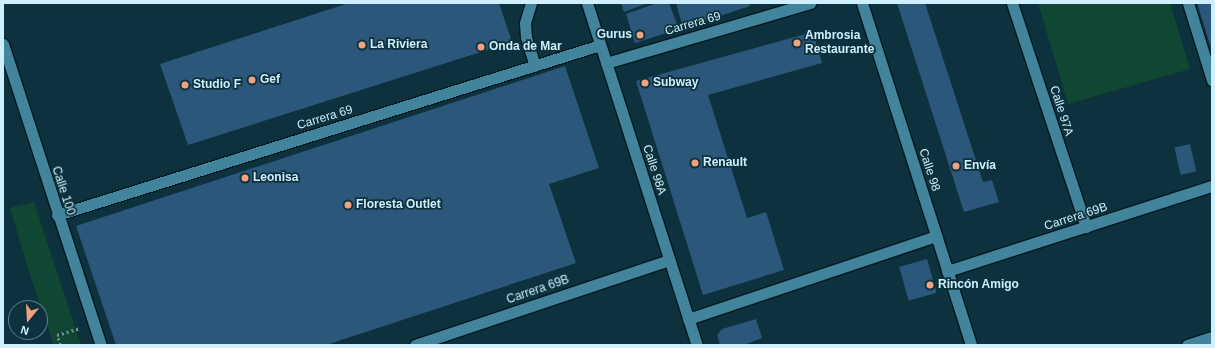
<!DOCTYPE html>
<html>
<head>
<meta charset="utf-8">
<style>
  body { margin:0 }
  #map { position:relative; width:1215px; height:348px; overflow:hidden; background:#0d323e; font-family:Helvetica,sans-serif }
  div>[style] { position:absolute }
  .green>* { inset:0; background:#104733 }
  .building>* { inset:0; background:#2a577a; transform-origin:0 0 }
  .path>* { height:2.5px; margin-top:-1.25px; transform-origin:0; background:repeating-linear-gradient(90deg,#7294a1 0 2px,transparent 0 5px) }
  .roads { filter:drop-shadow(1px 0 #04181f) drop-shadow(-1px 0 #04181f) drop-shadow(0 1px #04181f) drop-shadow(0 -1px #04181f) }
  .service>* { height:11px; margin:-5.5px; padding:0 5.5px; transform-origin:5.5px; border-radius:5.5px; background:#41849c }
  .minor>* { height:11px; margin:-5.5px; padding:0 5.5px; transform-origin:5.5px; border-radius:5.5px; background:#41849c }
  .tertiary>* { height:11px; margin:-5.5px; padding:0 5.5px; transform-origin:5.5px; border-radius:5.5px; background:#41849c }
  .dots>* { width:11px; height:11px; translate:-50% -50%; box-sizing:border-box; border:2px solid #0d323e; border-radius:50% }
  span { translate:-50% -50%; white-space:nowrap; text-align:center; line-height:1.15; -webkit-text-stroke:3.5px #0d323e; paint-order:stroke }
  .street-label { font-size:12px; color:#cfeffc }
  .poi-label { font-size:12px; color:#cfeffc; font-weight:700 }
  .right { translate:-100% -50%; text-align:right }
  .left { translate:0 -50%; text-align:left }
  .frame { position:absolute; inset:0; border:4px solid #cfeffc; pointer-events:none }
  .north { position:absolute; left:8px; top:300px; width:40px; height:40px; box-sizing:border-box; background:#0d323e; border:1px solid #5b7e8a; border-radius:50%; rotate:198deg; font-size:11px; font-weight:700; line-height:16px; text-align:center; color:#cfeffc }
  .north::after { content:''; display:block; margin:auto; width:14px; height:18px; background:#f1a17d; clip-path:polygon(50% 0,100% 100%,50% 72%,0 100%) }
</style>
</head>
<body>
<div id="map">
  <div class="green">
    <i style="clip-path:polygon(1038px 3px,1170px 3px,1190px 69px,1068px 104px)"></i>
    <i style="clip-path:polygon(34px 202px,81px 345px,54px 345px,32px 281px,10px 208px)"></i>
  </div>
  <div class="building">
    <i style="clip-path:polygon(349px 3px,499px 3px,512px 42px,188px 145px,160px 64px)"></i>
    <i style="clip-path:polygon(621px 3px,648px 3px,624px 12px)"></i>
    <i style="clip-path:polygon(657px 3px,669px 3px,679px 29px,635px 43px,626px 14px)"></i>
    <i style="clip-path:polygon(676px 3px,749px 3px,750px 6px,683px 28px)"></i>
    <i style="clip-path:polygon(897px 3px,925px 3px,983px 182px,992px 180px,999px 202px,964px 212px)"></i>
    <i style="clip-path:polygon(1197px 3px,1212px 3px,1212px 51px)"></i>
    <i style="clip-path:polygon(813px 32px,822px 63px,708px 95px,747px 218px,766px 212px,784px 270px,703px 295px,636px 81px)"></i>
    <i style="clip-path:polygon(565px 66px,599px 168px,549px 184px,576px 263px,326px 345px,116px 345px,76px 226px)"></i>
    <i style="left:1190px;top:144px;width:28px;height:16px;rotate:77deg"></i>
    <i style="left:927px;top:259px;width:35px;height:29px;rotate:74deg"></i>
    <i style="clip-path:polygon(756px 319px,762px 338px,744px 345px,720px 345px,717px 335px,722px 329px)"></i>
  </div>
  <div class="path">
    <i style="left:60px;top:345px;width:10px;rotate:-107deg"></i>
    <i style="left:57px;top:335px;width:24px;rotate:-17deg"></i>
  </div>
  <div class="roads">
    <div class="service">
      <i style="left:531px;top:3px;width:21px;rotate:107deg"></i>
      <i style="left:525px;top:23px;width:14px;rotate:86deg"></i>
      <i style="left:526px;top:37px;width:30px;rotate:73deg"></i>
    </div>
    <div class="minor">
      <i style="left:1012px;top:3px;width:236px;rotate:71.7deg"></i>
      <i style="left:1188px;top:3px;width:81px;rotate:72.7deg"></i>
      <i style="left:3px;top:44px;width:317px;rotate:72deg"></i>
      <i style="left:606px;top:63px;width:213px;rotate:-16.4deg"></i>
      <i style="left:57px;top:215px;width:569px;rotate:-17.38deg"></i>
      <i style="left:947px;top:271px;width:278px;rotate:-17.8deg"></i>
      <i style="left:688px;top:319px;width:262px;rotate:-18.5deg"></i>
      <i style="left:415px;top:345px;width:268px;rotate:-18.5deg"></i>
      <i style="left:1187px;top:345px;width:26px;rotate:-18deg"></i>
    </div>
    <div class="tertiary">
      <i style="left:587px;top:3px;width:359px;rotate:72.2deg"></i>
      <i style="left:862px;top:3px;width:359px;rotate:72.3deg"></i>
    </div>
  </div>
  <div class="dots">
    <i style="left:640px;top:35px;background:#f1a17d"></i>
    <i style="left:797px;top:43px;background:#f1a17d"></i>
    <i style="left:362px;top:45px;background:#f1a17d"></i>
    <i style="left:481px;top:47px;background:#f1a17d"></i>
    <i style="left:252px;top:80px;background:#f1a17d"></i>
    <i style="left:645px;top:83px;background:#f1a17d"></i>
    <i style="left:185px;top:85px;background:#f1a17d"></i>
    <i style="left:695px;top:163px;background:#f1a17d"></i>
    <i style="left:956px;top:166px;background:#f1a17d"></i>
    <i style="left:245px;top:178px;background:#f1a17d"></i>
    <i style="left:348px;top:205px;background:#f1a17d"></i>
    <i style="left:930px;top:285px;background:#f1a17d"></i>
  </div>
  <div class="street-label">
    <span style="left:693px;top:24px;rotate:-16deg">Carrera 69</span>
    <span style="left:1061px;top:111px;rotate:72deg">Calle 97A</span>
    <span style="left:325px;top:118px;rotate:-17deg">Carrera 69</span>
    <span style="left:654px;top:170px;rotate:72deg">Calle 98A</span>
    <span style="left:929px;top:170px;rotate:72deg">Calle 98</span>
    <span style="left:63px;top:191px;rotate:72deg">Calle 100</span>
    <span style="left:1076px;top:217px;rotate:-18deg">Carrera 69B</span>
    <span style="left:538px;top:290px;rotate:-19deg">Carrera 69B</span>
  </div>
  <div class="poi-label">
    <span class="right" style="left:632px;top:35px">Gurus</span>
    <span class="left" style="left:805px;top:43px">Ambrosia<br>Restaurante</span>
    <span class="left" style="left:370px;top:45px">La Riviera</span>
    <span class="left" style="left:489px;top:47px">Onda de Mar</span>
    <span class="left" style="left:260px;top:80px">Gef</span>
    <span class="left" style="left:653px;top:83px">Subway</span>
    <span class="left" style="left:193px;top:85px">Studio F</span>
    <span class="left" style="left:703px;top:163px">Renault</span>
    <span class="left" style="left:964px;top:166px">Envía</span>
    <span class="left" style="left:253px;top:178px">Leonisa</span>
    <span class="left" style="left:356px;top:205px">Floresta Outlet</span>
    <span class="left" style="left:938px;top:285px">Rincón Amigo</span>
  </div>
  <div class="frame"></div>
  <div class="north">N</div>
</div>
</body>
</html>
